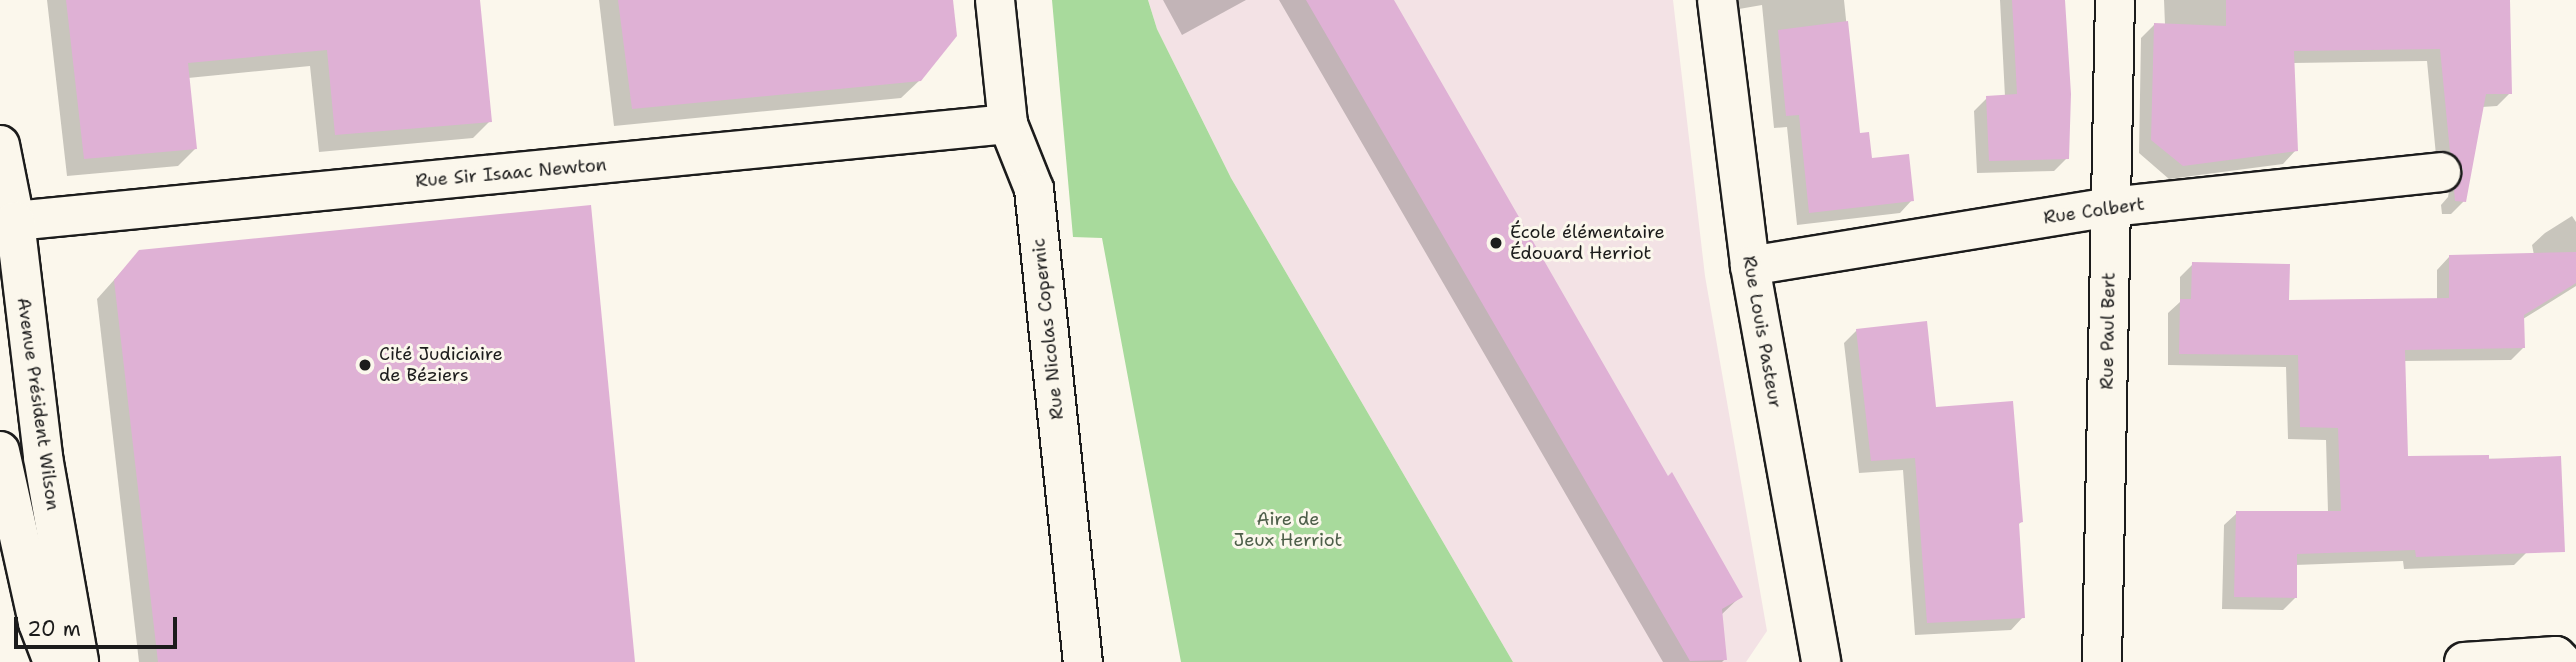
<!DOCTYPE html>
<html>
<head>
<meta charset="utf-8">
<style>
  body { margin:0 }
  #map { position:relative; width:2576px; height:662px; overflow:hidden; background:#fbf7ec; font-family:"Shantell Sans",sans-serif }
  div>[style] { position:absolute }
  .built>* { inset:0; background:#f3e2e5 }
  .green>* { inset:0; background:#a8da9c }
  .shadow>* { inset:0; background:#0003 }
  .building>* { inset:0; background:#dfb1d5 }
  .roads { filter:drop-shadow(2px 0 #1c1c1c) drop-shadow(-2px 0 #1c1c1c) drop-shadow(0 2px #1c1c1c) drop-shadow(0 -2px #1c1c1c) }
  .minor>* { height:38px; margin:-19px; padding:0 19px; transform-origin:19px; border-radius:19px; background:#fbf7ec }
  .secondary>* { height:38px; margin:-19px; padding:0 19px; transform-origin:19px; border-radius:19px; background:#fbf7ec }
  .primary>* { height:38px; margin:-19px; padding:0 19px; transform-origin:19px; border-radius:19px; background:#fbf7ec }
  .dots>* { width:19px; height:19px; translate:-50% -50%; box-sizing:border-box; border:4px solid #fbf7ec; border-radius:50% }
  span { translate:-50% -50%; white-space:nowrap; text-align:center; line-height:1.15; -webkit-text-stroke:6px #fbf7ec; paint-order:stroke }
  .street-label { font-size:18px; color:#1c1c1c }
  .poi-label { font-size:18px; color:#1c1c1c }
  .left { translate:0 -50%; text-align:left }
  .park-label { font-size:18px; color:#4d5e49 }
  .scale { position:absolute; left:14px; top:617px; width:163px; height:32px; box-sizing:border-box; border:4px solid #1c1c1c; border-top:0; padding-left:9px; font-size:21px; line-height:24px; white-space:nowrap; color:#1c1c1c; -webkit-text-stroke:5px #fbf7ec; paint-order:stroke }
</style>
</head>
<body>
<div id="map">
  <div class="built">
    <i style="clip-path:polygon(1148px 0,1673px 0,1705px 276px,1767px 631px,1746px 662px,1513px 662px,1231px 178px,1157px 29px)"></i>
  </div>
  <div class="green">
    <i style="clip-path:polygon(1052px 0,1148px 0,1157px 29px,1231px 178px,1513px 662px,1181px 662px,1102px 238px,1073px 237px)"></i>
  </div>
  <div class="shadow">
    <i style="clip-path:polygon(47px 0,478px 0,490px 121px,473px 138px,319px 152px,310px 66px,188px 78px,195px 149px,178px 166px,67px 176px)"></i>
    <i style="clip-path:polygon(599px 0,951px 0,920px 80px,901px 98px,614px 126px)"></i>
    <i style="clip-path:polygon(1163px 0,1246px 0,1182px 35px)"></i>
    <i style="clip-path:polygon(1279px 0,1390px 0,1667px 478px,1741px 596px,1720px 616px,1725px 659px,1722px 662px,1663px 662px)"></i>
    <i style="clip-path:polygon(1738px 0,1844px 0,1858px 135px,1871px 160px,1912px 200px,1900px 213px,1797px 225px,1787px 127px,1774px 128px,1762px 5px,1739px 9px)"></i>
    <i style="clip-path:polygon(2000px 0,2063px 0,2067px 158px,2054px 171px,1977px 173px,1974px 111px,1987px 98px,2005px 97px)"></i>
    <i style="clip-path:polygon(2164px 0,2509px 0,2510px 93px,2497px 106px,2482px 107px,2464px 201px,2451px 214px,2442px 214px,2441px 205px,2448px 197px,2450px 185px,2437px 166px,2427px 61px,2293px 63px,2296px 150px,2283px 164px,2169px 179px,2139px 153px,2141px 38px,2154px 25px,2165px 25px)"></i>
    <i style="clip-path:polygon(2572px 216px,2576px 222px,2576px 286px,2523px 319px,2523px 348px,2511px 360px,2403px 361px,2406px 458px,2525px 459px,2526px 553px,2514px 565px,2404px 569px,2403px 561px,2295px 565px,2296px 597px,2283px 610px,2222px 609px,2224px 525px,2237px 513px,2328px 512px,2326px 440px,2288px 439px,2286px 367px,2168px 365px,2168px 313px,2180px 302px,2180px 277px,2193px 264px,2287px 302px,2437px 300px,2437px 270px,2449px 257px,2534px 255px,2532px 245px,2545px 233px)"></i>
    <i style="clip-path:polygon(140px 251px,634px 662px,139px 662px,97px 299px)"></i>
    <i style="clip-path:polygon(1857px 330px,1935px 409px,2021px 522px,2017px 526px,2023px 617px,2011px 630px,1915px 635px,1903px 470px,1859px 473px,1844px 343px)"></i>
  </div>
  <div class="building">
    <i style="clip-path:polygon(66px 0,480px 0,492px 122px,335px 135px,327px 50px,188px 63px,197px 149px,84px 159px)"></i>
    <i style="clip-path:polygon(618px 0,953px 0,957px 36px,921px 81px,632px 109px)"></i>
    <i style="clip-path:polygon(1306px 0,1394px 0,1668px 476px,1672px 472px,1743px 597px,1722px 609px,1727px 660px,1690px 661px)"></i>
    <i style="clip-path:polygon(2012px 0,2065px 0,2071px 94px,2069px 159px,1989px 161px,1986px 96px,2017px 94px)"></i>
    <i style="clip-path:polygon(2226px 0,2510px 0,2512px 94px,2486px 94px,2466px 202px,2455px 201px,2454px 190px,2461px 181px,2463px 170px,2458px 159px,2450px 152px,2440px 49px,2294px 51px,2298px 151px,2183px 166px,2151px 140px,2154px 23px,2226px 26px)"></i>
    <i style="clip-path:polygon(1848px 21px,1860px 133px,1869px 132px,1872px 158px,1909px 154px,1914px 201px,1809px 213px,1799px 115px,1786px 116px,1778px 30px)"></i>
    <i style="clip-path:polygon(591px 205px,635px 662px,158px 662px,114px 280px,139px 250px)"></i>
    <i style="clip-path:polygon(2576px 252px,2576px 283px,2524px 315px,2525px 348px,2405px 350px,2408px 456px,2489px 455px,2489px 459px,2561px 456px,2565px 552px,2416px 557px,2415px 550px,2297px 554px,2297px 598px,2234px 597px,2236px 511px,2341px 511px,2338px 428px,2300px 427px,2298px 355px,2179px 354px,2180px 299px,2191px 299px,2192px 262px,2290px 264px,2289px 300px,2449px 298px,2449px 255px)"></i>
    <i style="clip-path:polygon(1927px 321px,1936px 407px,2013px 401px,2023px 522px,2019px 523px,2025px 618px,1927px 623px,1915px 458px,1871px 461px,1856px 329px)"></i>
  </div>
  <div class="roads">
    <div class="minor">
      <i style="left:995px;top:0;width:125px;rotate:84deg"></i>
      <i style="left:1008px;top:124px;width:70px;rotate:68.2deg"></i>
      <i style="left:1034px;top:189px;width:476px;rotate:84.1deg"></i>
      <i style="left:1717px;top:0;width:268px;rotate:82.9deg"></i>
      <i style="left:1750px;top:266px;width:402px;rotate:79.8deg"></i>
      <i style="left:15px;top:221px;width:998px;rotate:-5.58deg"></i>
      <i style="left:1750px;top:266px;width:365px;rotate:-9.3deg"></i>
      <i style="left:2110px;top:207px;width:333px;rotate:-6deg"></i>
      <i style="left:2102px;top:662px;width:662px;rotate:-88.88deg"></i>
      <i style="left:2464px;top:662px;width:92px;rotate:-3.7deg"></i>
      <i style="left:2556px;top:656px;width:8px;rotate:45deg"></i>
    </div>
    <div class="secondary">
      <i style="left:0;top:145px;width:77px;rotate:78.8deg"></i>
      <i style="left:15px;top:221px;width:238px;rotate:83.2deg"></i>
      <i style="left:43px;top:457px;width:208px;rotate:80deg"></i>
    </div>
    <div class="primary">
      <i style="left:0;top:451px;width:176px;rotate:77.5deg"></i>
      <i style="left:38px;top:623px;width:42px;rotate:69deg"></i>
    </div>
  </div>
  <div class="dots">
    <i style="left:1496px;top:243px;background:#1c1c1c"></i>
    <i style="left:365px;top:365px;background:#1c1c1c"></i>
  </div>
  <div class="street-label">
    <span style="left:511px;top:173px;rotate:-5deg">Rue Sir Isaac Newton</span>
    <span style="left:2094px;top:211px;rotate:-8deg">Rue Colbert</span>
    <span style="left:1048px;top:329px;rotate:-96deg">Rue Nicolas Copernic</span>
    <span style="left:2108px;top:331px;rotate:-89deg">Rue Paul Bert</span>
    <span style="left:1762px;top:332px;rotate:80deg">Rue Louis Pasteur</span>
    <span style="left:38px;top:404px;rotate:82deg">Avenue Président Wilson</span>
  </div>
  <div class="poi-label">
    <span class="left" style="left:1510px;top:243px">École élémentaire<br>Édouard Herriot</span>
    <span class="left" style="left:379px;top:365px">Cité Judiciaire<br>de Béziers</span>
  </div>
  <div class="park-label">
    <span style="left:1288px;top:530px">Aire de<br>Jeux Herriot</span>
  </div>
  <div class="scale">20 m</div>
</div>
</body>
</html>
